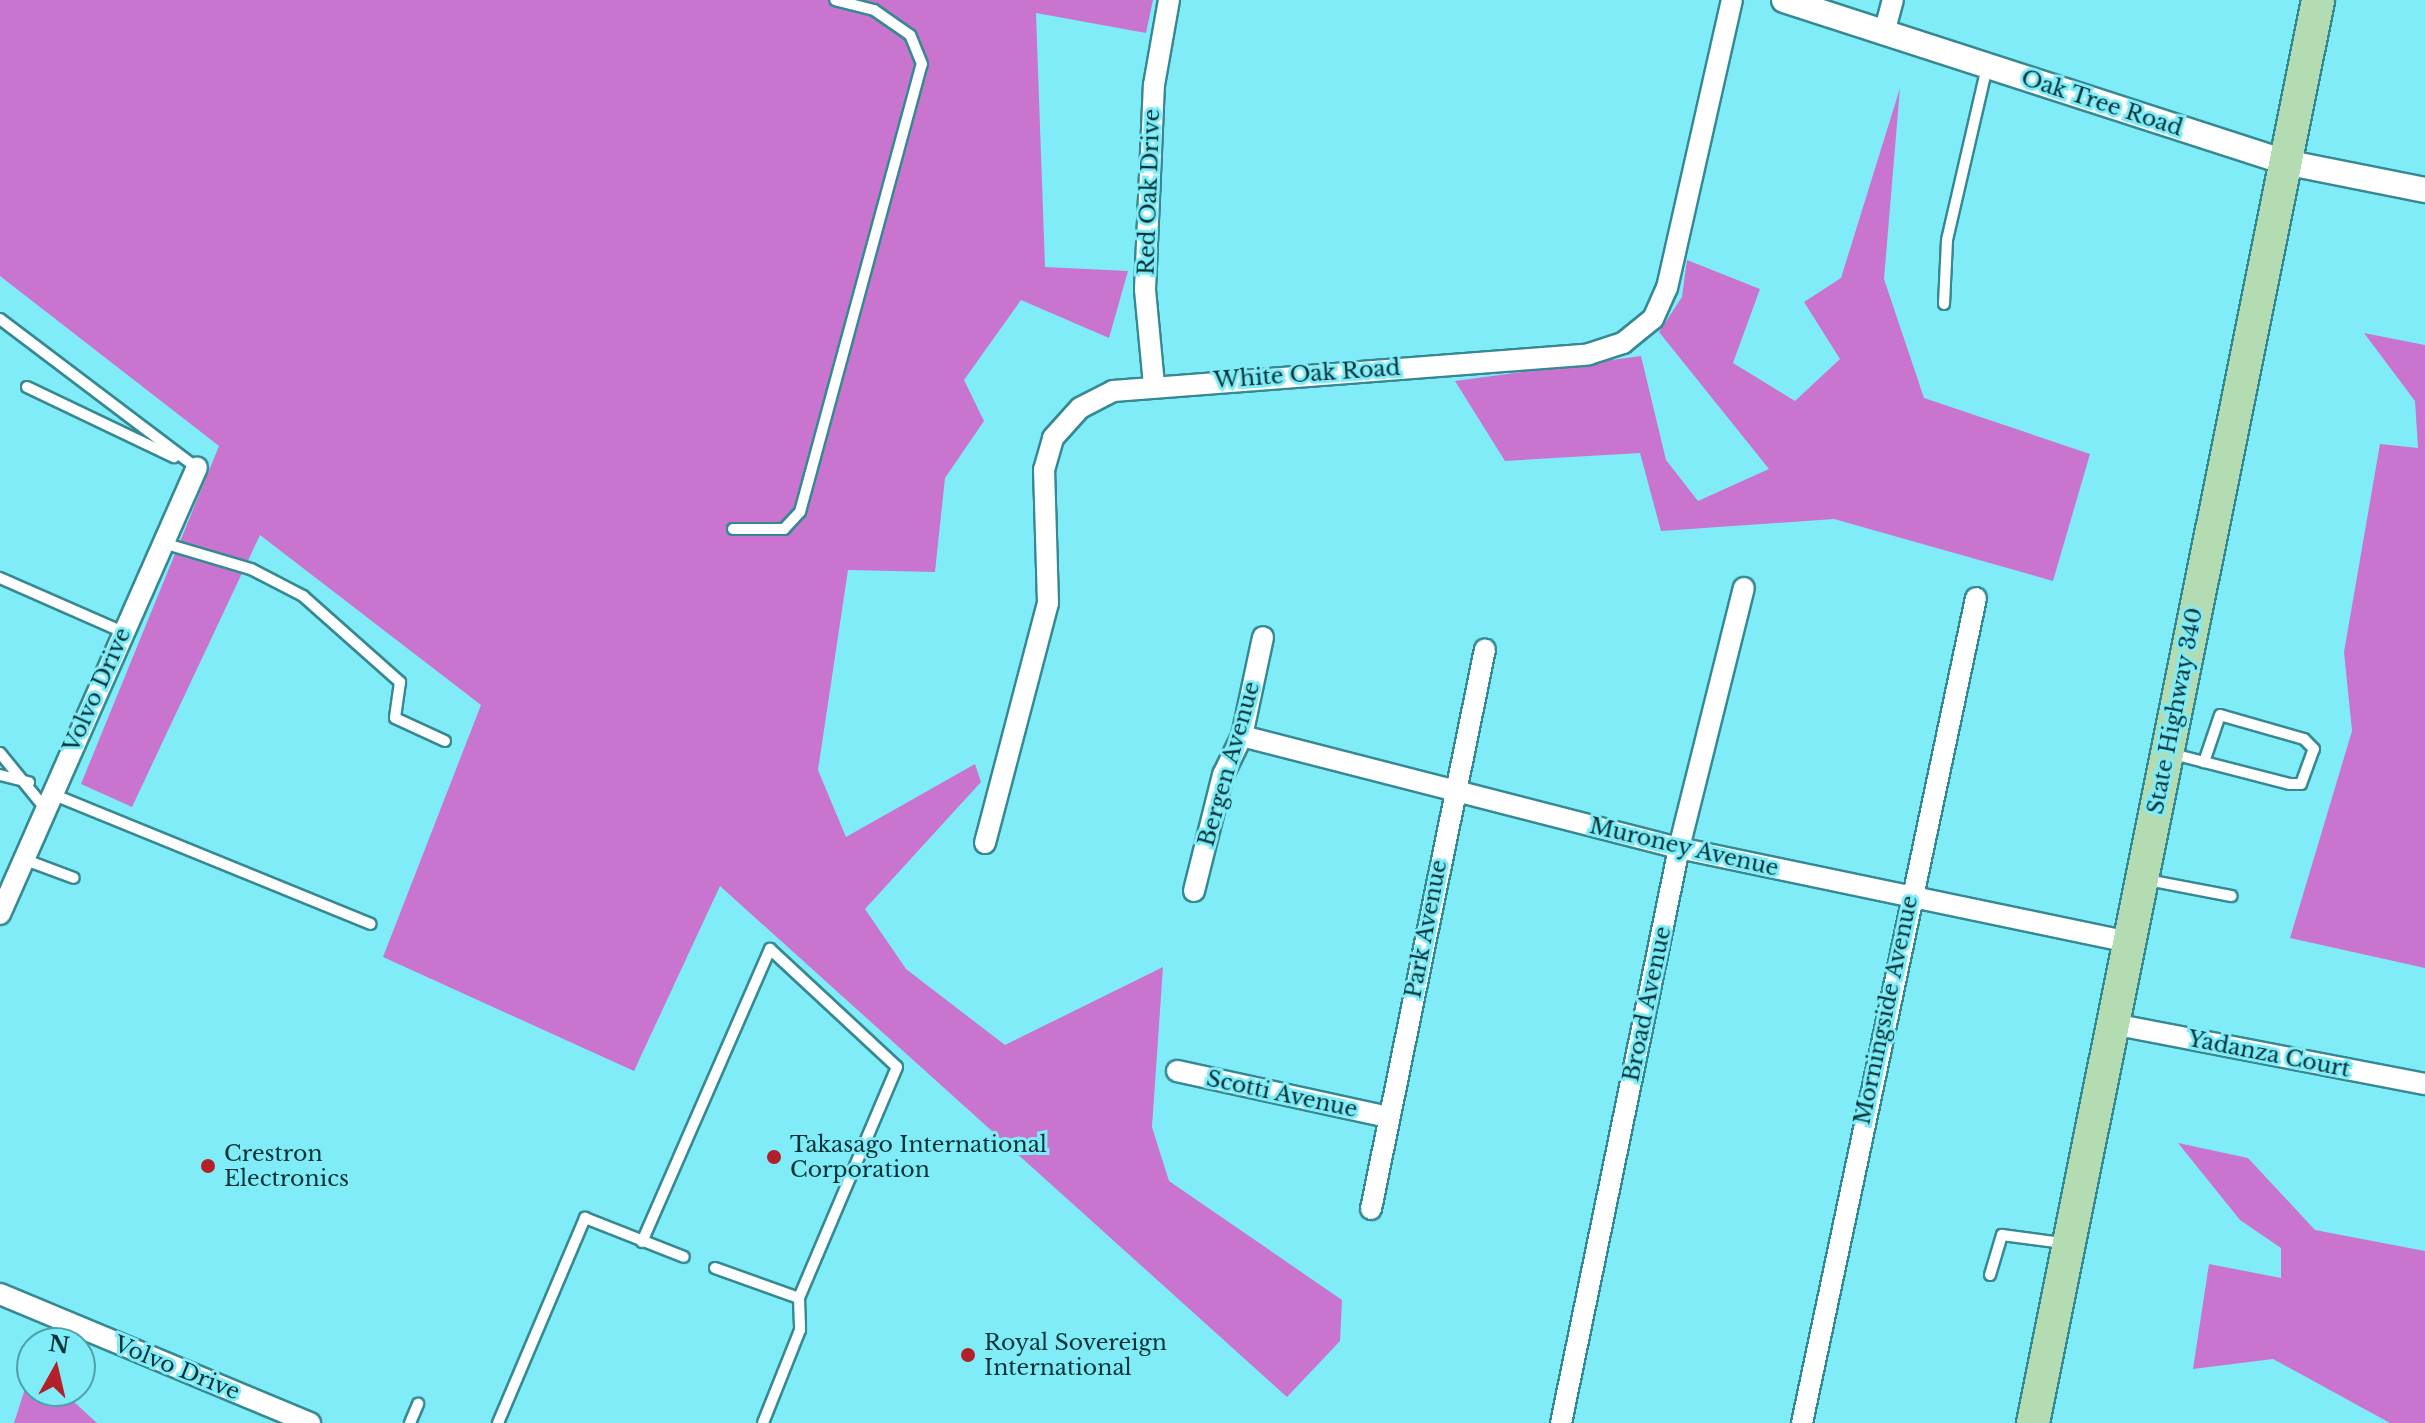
<!DOCTYPE html>
<html>
<head>
<meta charset="utf-8">
<style>
  body { margin:0 }
  #map { position:relative; width:2425px; height:1423px; overflow:hidden; background:#80ecf8; font-family:"Libre Baskerville",serif }
  div>[style] { position:absolute }
  .forest>* { inset:0; background:#c975d0 }
  .roads { filter:drop-shadow(2px 0 #358992) drop-shadow(-2px 0 #358992) drop-shadow(0 2px #358992) drop-shadow(0 -2px #358992) }
  .service>* { height:10px; margin:-5px; padding:0 5px; transform-origin:5px; border-radius:5px; background:#fff }
  .minor>* { height:20px; margin:-10px; padding:0 10px; transform-origin:10px; border-radius:10px; background:#fff }
  .tertiary>* { height:24px; margin:-12px; padding:0 12px; transform-origin:12px; border-radius:12px; background:#fff }
  .primary>* { height:32px; margin:-16px; padding:0 16px; transform-origin:16px; border-radius:16px; background:#b3dcb3 }
  .dots>* { width:22px; height:22px; translate:-50% -50%; box-sizing:border-box; border:4px solid #80ecf8; border-radius:50% }
  span { translate:-50% -50%; white-space:nowrap; text-align:center; line-height:1.15; -webkit-text-stroke:6px #80ecf8; paint-order:stroke }
  .street-label { font-size:22px; color:#003236 }
  .poi-label { font-size:22px; color:#003236 }
  .left { translate:0 -50%; text-align:left }
  .north { position:absolute; left:16px; top:1327px; width:80px; height:80px; box-sizing:border-box; background:#80ecf8; border:2px solid #4da2aa; border-radius:50%; rotate:8deg; font-size:22px; font-weight:700; line-height:32px; text-align:center; color:#003236 }
  .north::after { content:''; display:block; margin:auto; width:28px; height:36px; background:#b22029; clip-path:polygon(50% 0,100% 100%,50% 72%,0 100%) }
</style>
</head>
<body>
<div id="map">
  <div class="forest">
    <i style="clip-path:polygon(0 0,1153px 0,1146px 33px,1036px 13px,1045px 267px,1128px 271px,1109px 338px,1021px 300px,964px 380px,984px 421px,945px 478px,935px 572px,848px 570px,818px 770px,846px 837px,975px 764px,981px 782px,865px 909px,906px 969px,1005px 1045px,1163px 967px,1152px 1127px,1169px 1181px,1342px 1300px,1340px 1341px,1287px 1397px,720px 886px,634px 1071px,383px 957px,481px 705px,260px 535px,132px 807px,81px 784px,219px 446px,0 276px)"></i>
    <i style="clip-path:polygon(1900px 88px,1884px 279px,1924px 398px,2090px 454px,2053px 581px,1834px 519px,1661px 531px,1640px 453px,1505px 461px,1455px 381px,1641px 356px,1666px 460px,1698px 501px,1769px 469px,1659px 332px,1682px 297px,1687px 260px,1760px 289px,1733px 363px,1795px 401px,1840px 359px,1804px 302px,1841px 278px)"></i>
    <i style="clip-path:polygon(2364px 333px,2425px 345px,2425px 968px,2290px 938px,2352px 731px,2344px 652px,2380px 444px,2418px 448px,2415px 401px)"></i>
    <i style="clip-path:polygon(2178px 1143px,2248px 1158px,2315px 1230px,2425px 1251px,2425px 1423px,2390px 1423px,2273px 1359px,2193px 1369px,2209px 1264px,2281px 1278px,2281px 1248px,2240px 1220px)"></i>
    <i style="clip-path:polygon(32px 1367px,32px 1391px,62px 1391px,97px 1423px,14px 1423px)"></i>
  </div>
  <div class="roads">
    <div class="service">
      <i style="left:1944px;top:304px;width:64px;rotate:-87.3deg"></i>
      <i style="left:1947px;top:240px;width:178px;rotate:-77deg"></i>
      <i style="left:0;top:319px;width:247px;rotate:37.1deg"></i>
      <i style="left:27px;top:387px;width:163px;rotate:25.5deg"></i>
      <i style="left:733px;top:529px;width:51px"></i>
      <i style="left:784px;top:529px;width:23px;rotate:-47deg"></i>
      <i style="left:800px;top:512px;width:464px;rotate:-74.8deg"></i>
      <i style="left:922px;top:64px;width:31px;rotate:-112deg"></i>
      <i style="left:910px;top:35px;width:44px;rotate:-145.2deg"></i>
      <i style="left:874px;top:10px;width:40px;rotate:-165.6deg"></i>
      <i style="left:163px;top:543px;width:92px;rotate:16.5deg"></i>
      <i style="left:251px;top:569px;width:59px;rotate:27.4deg"></i>
      <i style="left:303px;top:596px;width:130px;rotate:41.6deg"></i>
      <i style="left:400px;top:682px;width:36px;rotate:98deg"></i>
      <i style="left:395px;top:718px;width:55px;rotate:24.7deg"></i>
      <i style="left:0;top:578px;width:134px;rotate:23.7deg"></i>
      <i style="left:0;top:753px;width:70px;rotate:50.8deg"></i>
      <i style="left:2173px;top:754px;width:121px;rotate:14.4deg"></i>
      <i style="left:2290px;top:784px;width:11px"></i>
      <i style="left:2301px;top:784px;width:37px;rotate:-70deg"></i>
      <i style="left:2314px;top:749px;width:14px;rotate:-135deg"></i>
      <i style="left:2304px;top:739px;width:87px;rotate:-164.1deg"></i>
      <i style="left:2220px;top:715px;width:50px;rotate:108.8deg"></i>
      <i style="left:0;top:775px;width:30px;rotate:14deg"></i>
      <i style="left:52px;top:794px;width:344px;rotate:22.2deg"></i>
      <i style="left:23px;top:859px;width:54px;rotate:20.4deg"></i>
      <i style="left:2148px;top:880px;width:85px;rotate:10.9deg"></i>
      <i style="left:642px;top:1242px;width:320px;rotate:-66.4deg"></i>
      <i style="left:770px;top:949px;width:173px;rotate:42.9deg"></i>
      <i style="left:897px;top:1067px;width:251px;rotate:113deg"></i>
      <i style="left:799px;top:1298px;width:32px;rotate:88deg"></i>
      <i style="left:800px;top:1330px;width:100px;rotate:111.7deg"></i>
      <i style="left:715px;top:1268px;width:89px;rotate:19.7deg"></i>
      <i style="left:1990px;top:1275px;width:42px;rotate:-73.3deg"></i>
      <i style="left:2002px;top:1235px;width:62px;rotate:7.5deg"></i>
      <i style="left:410px;top:1423px;width:21px;rotate:-67deg"></i>
      <i style="left:498px;top:1423px;width:223px;rotate:-67deg"></i>
      <i style="left:585px;top:1218px;width:106px;rotate:21.5deg"></i>
    </div>
    <div class="minor">
      <i style="left:1884px;top:33px;width:34px;rotate:-75deg"></i>
      <i style="left:1154px;top:385px;width:96px;rotate:-95.4deg"></i>
      <i style="left:1145px;top:289px;width:204px;rotate:-87.5deg"></i>
      <i style="left:1154px;top:85px;width:86px;rotate:-80deg"></i>
      <i style="left:1242px;top:736px;width:451px;rotate:14.4deg"></i>
      <i style="left:1679px;top:848px;width:460px;rotate:11.8deg"></i>
      <i style="left:985px;top:843px;width:248px;rotate:-75.3deg"></i>
      <i style="left:1048px;top:603px;width:133px;rotate:-91.7deg"></i>
      <i style="left:1044px;top:470px;width:33px;rotate:-74deg"></i>
      <i style="left:1053px;top:438px;width:40px;rotate:-48deg"></i>
      <i style="left:1080px;top:408px;width:37px;rotate:-27deg"></i>
      <i style="left:1113px;top:391px;width:477px;rotate:-4.4deg"></i>
      <i style="left:1589px;top:354px;width:36px;rotate:-18deg"></i>
      <i style="left:1623px;top:343px;width:38px;rotate:-39deg"></i>
      <i style="left:1653px;top:319px;width:34px;rotate:-66deg"></i>
      <i style="left:1667px;top:288px;width:295px;rotate:-77.3deg"></i>
      <i style="left:1194px;top:891px;width:120px;rotate:-76deg"></i>
      <i style="left:1223px;top:775px;width:43px;rotate:-64deg"></i>
      <i style="left:1242px;top:736px;width:101px;rotate:-78deg"></i>
      <i style="left:0;top:914px;width:488px;rotate:-66.2deg"></i>
      <i style="left:2113px;top:1024px;width:318px;rotate:10.9deg"></i>
      <i style="left:1177px;top:1071px;width:216px;rotate:12.3deg"></i>
      <i style="left:1371px;top:1209px;width:571px;rotate:-78.49deg"></i>
      <i style="left:0;top:1294px;width:336px;rotate:22.6deg"></i>
      <i style="left:1561px;top:1423px;width:587px;rotate:-78.4deg"></i>
      <i style="left:1679px;top:848px;width:268px;rotate:-76deg"></i>
      <i style="left:1802px;top:1423px;width:843px;rotate:-78.09deg"></i>
    </div>
    <div class="tertiary">
      <i style="left:1784px;top:0;width:527px;rotate:17.92deg"></i>
      <i style="left:2285px;top:162px;width:143px;rotate:11.3deg"></i>
    </div>
    <div class="primary">
      <i style="left:2033px;top:1423px;width:1451px;rotate:-78.67deg"></i>
    </div>
  </div>
  <div class="dots">
    <i style="left:774px;top:1157px;background:#b22029"></i>
    <i style="left:208px;top:1166px;background:#b22029"></i>
    <i style="left:968px;top:1355px;background:#b22029"></i>
  </div>
  <div class="street-label">
    <span style="left:2102px;top:103px;rotate:18deg">Oak Tree Road</span>
    <span style="left:1149px;top:192px;rotate:-88deg">Red Oak Drive</span>
    <span style="left:1307px;top:374px;rotate:-4deg">White Oak Road</span>
    <span style="left:97px;top:690px;rotate:-66deg">Volvo Drive</span>
    <span style="left:2175px;top:711px;rotate:-79deg">State Highway 340</span>
    <span style="left:1229px;top:764px;rotate:-74deg">Bergen Avenue</span>
    <span style="left:1684px;top:847px;rotate:13deg">Muroney Avenue</span>
    <span style="left:1426px;top:929px;rotate:-79deg">Park Avenue</span>
    <span style="left:1647px;top:1004px;rotate:-78deg">Broad Avenue</span>
    <span style="left:1886px;top:1010px;rotate:-78deg">Morningside Avenue</span>
    <span style="left:2269px;top:1054px;rotate:11deg">Yadanza Court</span>
    <span style="left:1282px;top:1094px;rotate:12deg">Scotti Avenue</span>
    <span style="left:177px;top:1368px;rotate:22deg">Volvo Drive</span>
  </div>
  <div class="poi-label">
    <span class="left" style="left:790px;top:1157px">Takasago International<br>Corporation</span>
    <span class="left" style="left:224px;top:1166px">Crestron<br>Electronics</span>
    <span class="left" style="left:984px;top:1355px">Royal Sovereign<br>International</span>
  </div>
  <div class="north">N</div>
</div>
</body>
</html>
